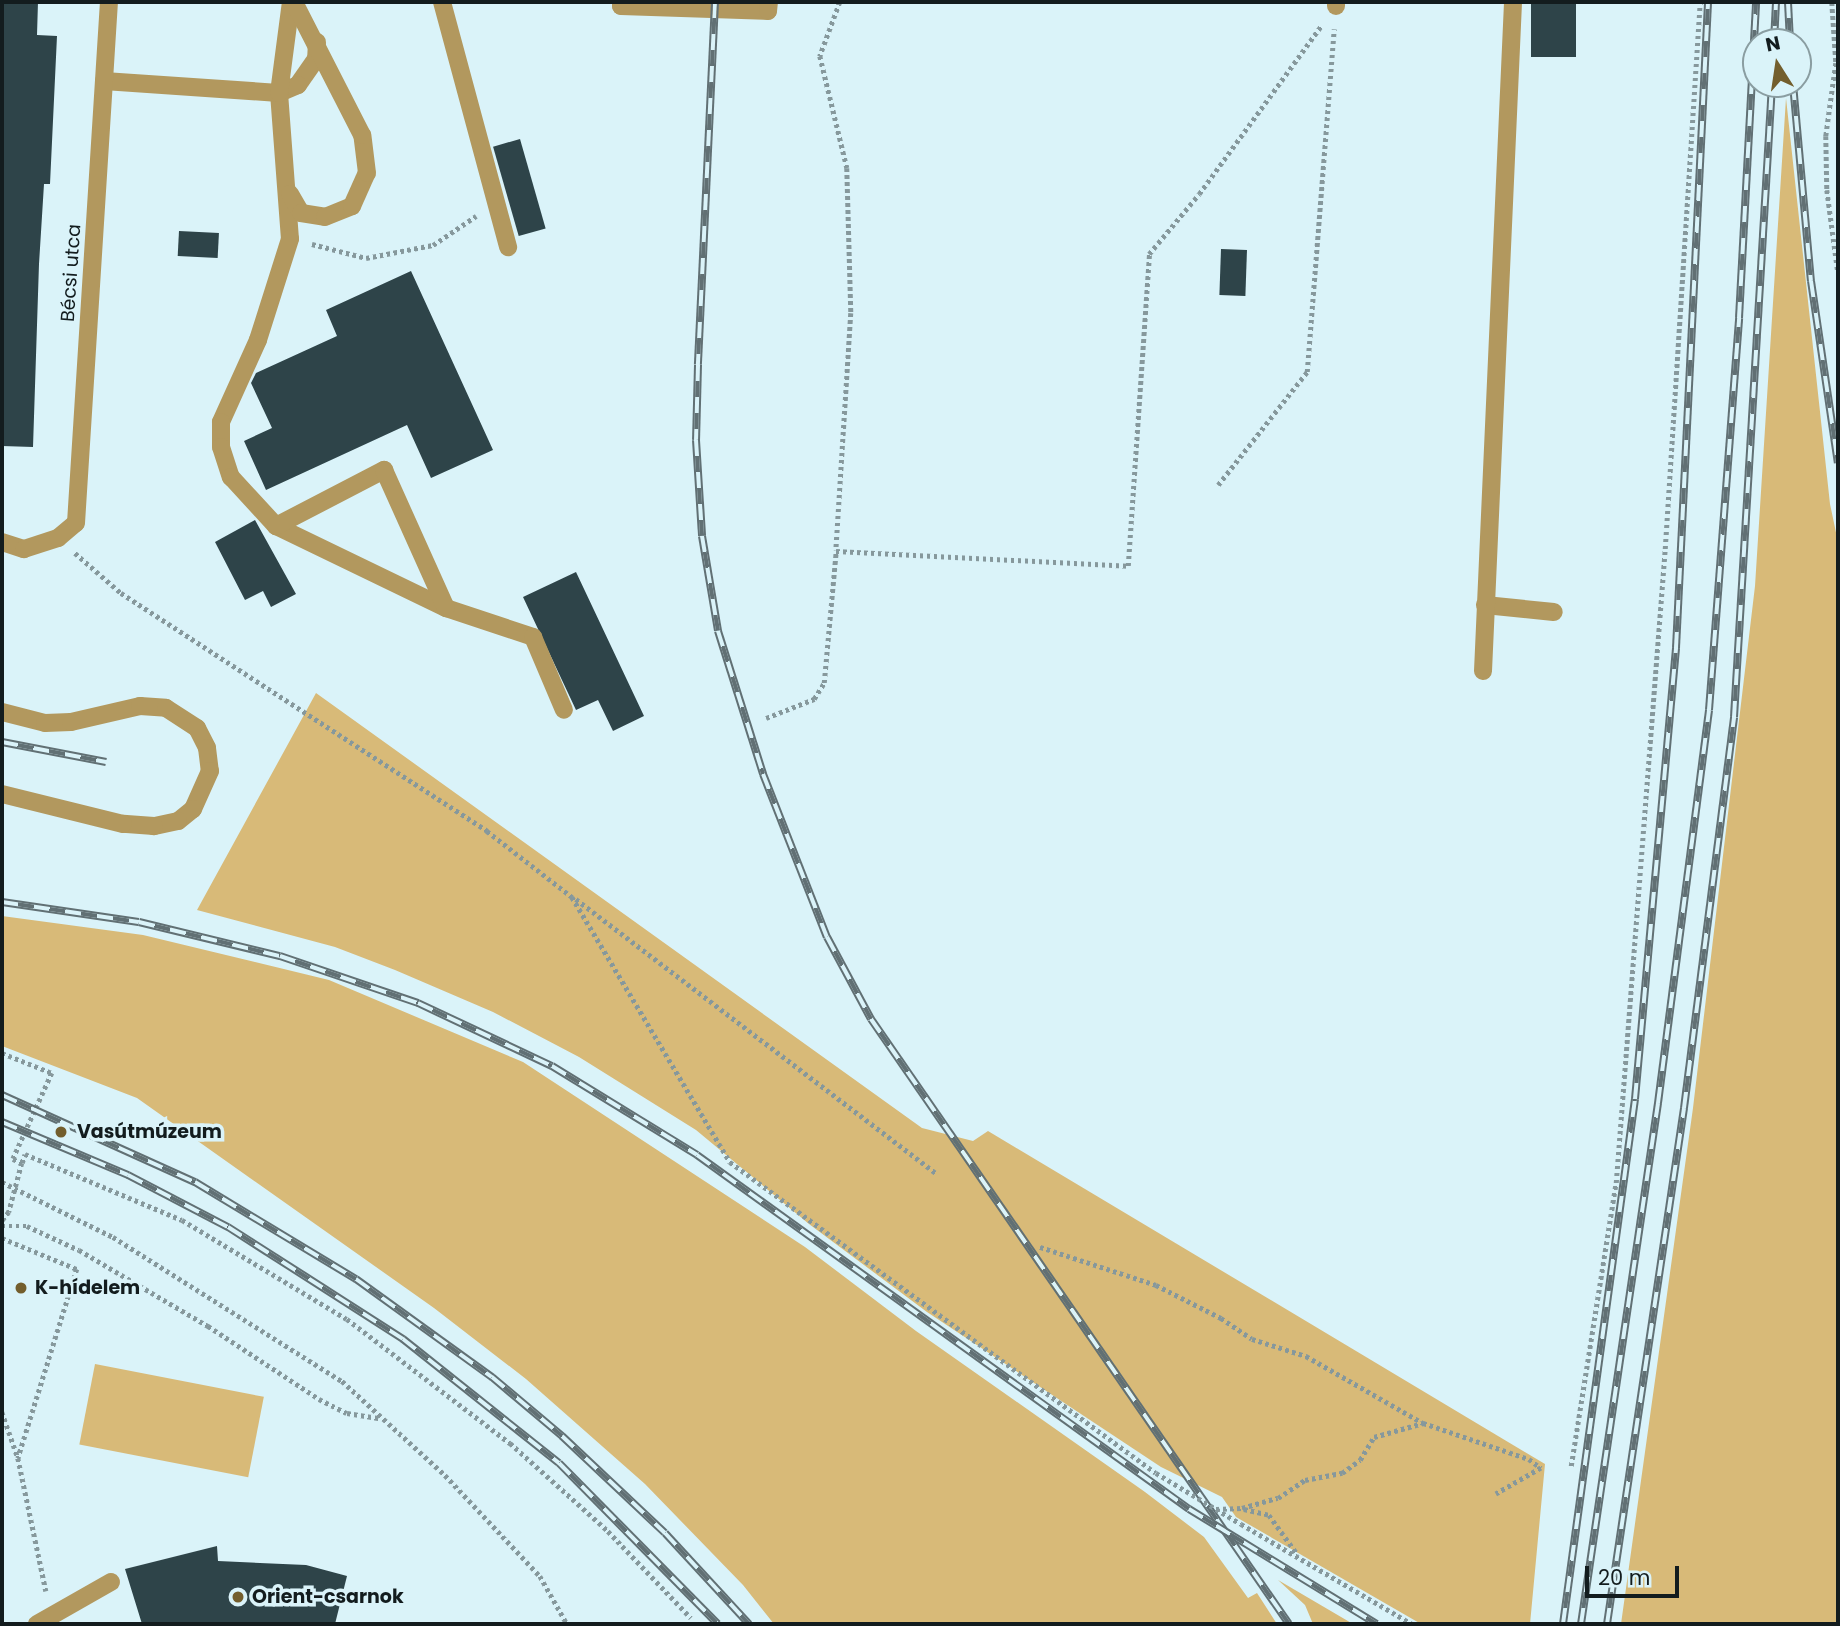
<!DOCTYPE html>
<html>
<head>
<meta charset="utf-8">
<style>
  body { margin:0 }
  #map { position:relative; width:1840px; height:1626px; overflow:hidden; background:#daf3f9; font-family:Poppins,sans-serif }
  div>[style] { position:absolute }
  .green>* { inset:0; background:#d8ba78; transform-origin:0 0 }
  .building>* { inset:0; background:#2e4449; transform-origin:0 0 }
  .path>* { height:4.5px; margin-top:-2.25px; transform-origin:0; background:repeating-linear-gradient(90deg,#86989c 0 3.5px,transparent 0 7px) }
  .minor>* { height:18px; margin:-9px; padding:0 9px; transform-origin:9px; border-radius:9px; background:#b2985e }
  .rail>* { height:8px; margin-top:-4px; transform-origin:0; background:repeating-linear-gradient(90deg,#daf3f9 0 16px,#617074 0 32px); box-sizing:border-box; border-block:2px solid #617074 }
  .path-bridge>* { height:4.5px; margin-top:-2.25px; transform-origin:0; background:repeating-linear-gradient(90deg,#86989c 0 3.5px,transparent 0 7px) }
  .dots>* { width:19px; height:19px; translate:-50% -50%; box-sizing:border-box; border:4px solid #daf3f9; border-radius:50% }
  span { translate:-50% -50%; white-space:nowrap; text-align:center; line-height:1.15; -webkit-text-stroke:7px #daf3f9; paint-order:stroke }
  .street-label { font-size:19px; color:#131c1e }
  .poi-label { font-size:19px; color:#131c1e; font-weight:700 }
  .left { translate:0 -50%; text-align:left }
  .frame { position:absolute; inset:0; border:4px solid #131c1e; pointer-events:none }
  .north { position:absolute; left:1742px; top:28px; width:70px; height:70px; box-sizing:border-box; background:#daf3f9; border:2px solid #8a9da1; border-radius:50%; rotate:348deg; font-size:19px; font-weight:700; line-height:28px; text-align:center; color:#131c1e }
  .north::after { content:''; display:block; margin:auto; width:24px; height:32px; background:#735e2d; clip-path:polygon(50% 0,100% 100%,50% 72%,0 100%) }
  .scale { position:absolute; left:1585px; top:1566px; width:94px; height:32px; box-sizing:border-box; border:4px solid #131c1e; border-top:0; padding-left:9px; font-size:21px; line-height:24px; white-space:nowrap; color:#131c1e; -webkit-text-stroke:5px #daf3f9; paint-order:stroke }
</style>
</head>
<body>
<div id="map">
  <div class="green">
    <i style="clip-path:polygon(1786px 98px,1830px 504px,1838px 542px,1838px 1624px,1621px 1624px,1693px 1108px,1755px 586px)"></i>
    <i style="clip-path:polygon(316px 693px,922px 1128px,973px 1141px,988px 1131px,1545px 1464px,1530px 1624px,1421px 1624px,1236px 1517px,1222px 1497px,1161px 1467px,927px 1312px,809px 1224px,696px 1130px,579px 1057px,493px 1012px,395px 970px,335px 947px,197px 910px)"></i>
    <i style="clip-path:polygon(2px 916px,143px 935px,329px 980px,523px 1062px,805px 1247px,916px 1331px,1145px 1492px,1204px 1537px,1248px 1598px,1257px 1593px,1277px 1624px,774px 1624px,743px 1585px,645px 1484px,526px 1379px,434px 1308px,137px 1098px,2px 1046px)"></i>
    <i style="left:95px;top:1364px;width:172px;height:82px;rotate:11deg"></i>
    <i style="clip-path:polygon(1278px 1580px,1353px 1624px,1313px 1624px,1305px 1605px)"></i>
  </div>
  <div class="building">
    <i style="clip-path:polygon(2px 2px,38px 2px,37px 35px,57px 36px,50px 184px,44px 184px,39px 264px,33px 447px,2px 446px)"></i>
    <i style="left:1531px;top:2px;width:45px;height:55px"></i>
    <i style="left:520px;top:139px;width:93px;height:28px;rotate:74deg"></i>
    <i style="left:179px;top:231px;width:40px;height:25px;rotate:3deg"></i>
    <i style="left:1221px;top:249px;width:26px;height:46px;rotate:2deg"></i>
    <i style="clip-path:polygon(411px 271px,493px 450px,431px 478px,407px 425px,266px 490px,244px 441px,272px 428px,251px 383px,256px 373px,337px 336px,326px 310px)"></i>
    <i style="clip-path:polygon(255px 520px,296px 594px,271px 607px,263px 591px,245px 600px,215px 542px)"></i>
    <i style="clip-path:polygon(576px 572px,644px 716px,613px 731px,598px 700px,576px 710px,523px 597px)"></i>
    <i style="clip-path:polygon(217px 1546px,218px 1561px,306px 1565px,347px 1576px,335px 1624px,142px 1624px,125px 1569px)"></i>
  </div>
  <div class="path">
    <i style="left:840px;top:2px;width:58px;rotate:110.3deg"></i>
    <i style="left:820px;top:56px;width:115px;rotate:76.4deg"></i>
    <i style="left:847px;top:168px;width:145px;rotate:88.4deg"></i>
    <i style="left:851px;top:313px;width:238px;rotate:93.6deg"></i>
    <i style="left:836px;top:551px;width:292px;rotate:2.9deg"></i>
    <i style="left:1128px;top:566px;width:313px;rotate:-86.1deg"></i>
    <i style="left:1149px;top:254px;width:78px;rotate:-50.2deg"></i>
    <i style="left:1199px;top:194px;width:209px;rotate:-54deg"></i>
    <i style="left:1832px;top:2px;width:61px;rotate:86.2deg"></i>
    <i style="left:1836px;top:63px;width:74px;rotate:97.8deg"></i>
    <i style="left:1826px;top:136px;width:54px;rotate:88.9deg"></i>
    <i style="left:1827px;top:190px;width:83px;rotate:82.4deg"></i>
    <i style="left:312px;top:244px;width:56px;rotate:14.5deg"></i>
    <i style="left:366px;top:258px;width:68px;rotate:-11deg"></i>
    <i style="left:433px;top:245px;width:52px;rotate:-34deg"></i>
    <i style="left:1218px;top:485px;width:144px;rotate:-51.8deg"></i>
    <i style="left:1307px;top:372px;width:344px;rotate:-85.5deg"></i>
    <i style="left:75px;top:553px;width:61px;rotate:41deg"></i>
    <i style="left:121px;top:593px;width:437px;rotate:33deg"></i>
    <i style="left:487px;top:831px;width:108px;rotate:37.8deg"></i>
    <i style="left:572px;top:897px;width:309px;rotate:59.2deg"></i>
    <i style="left:730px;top:1162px;width:527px;rotate:36.13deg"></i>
    <i style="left:766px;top:718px;width:52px;rotate:-21.6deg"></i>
    <i style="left:814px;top:699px;width:19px;rotate:-58deg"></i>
    <i style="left:824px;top:683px;width:133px;rotate:-84.8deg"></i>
    <i style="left:576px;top:899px;width:454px;rotate:37.3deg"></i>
    <i style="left:2px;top:1053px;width:54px;rotate:21.8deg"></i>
    <i style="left:52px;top:1073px;width:94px;rotate:114.4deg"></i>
    <i style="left:13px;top:1159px;width:10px;rotate:24deg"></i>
    <i style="left:22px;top:1163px;width:51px;rotate:104.9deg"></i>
    <i style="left:9px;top:1212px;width:11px;rotate:128deg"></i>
    <i style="left:22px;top:1163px;width:9px;rotate:-72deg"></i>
    <i style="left:25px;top:1154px;width:170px;rotate:22.8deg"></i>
    <i style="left:182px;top:1220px;width:192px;rotate:31deg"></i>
    <i style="left:347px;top:1319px;width:205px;rotate:37.3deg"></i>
    <i style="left:510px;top:1443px;width:132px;rotate:41.9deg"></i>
    <i style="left:608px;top:1531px;width:120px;rotate:46.3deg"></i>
    <i style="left:2px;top:1182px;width:124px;rotate:26.4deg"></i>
    <i style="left:113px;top:1237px;width:271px;rotate:32.2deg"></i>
    <i style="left:342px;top:1381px;width:139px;rotate:42.4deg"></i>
    <i style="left:445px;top:1475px;width:139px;rotate:46.8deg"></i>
    <i style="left:540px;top:1576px;width:55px;rotate:60.6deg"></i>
    <i style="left:2px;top:1226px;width:25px"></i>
    <i style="left:27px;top:1226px;width:57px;rotate:24.8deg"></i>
    <i style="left:79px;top:1250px;width:150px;rotate:30.5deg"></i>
    <i style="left:208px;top:1326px;width:133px;rotate:33.3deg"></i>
    <i style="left:319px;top:1399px;width:31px;rotate:27deg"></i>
    <i style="left:347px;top:1413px;width:33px;rotate:9deg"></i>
    <i style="left:2px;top:1238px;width:81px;rotate:22.5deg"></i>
    <i style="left:77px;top:1269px;width:198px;rotate:107.3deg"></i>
    <i style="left:1040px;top:1247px;width:122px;rotate:18.1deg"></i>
    <i style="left:1156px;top:1285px;width:73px;rotate:26.9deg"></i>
    <i style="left:1221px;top:1318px;width:37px;rotate:34deg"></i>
    <i style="left:1252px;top:1339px;width:57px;rotate:17.5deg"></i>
    <i style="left:1306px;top:1356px;width:135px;rotate:29.8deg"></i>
    <i style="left:2px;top:1412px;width:49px;rotate:70.8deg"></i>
    <i style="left:18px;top:1458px;width:136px;rotate:78.1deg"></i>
    <i style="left:1571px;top:1466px;width:287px;rotate:-81deg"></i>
    <i style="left:1616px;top:1183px;width:636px;rotate:-85.58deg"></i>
    <i style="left:1665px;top:549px;width:548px;rotate:-86.34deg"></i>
    <i style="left:1216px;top:1509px;width:26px;rotate:-2deg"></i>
    <i style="left:1242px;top:1508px;width:37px;rotate:-16deg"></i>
    <i style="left:1278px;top:1498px;width:32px;rotate:-34deg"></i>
    <i style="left:1305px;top:1480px;width:38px;rotate:-11deg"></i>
    <i style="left:1342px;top:1473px;width:22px;rotate:-36deg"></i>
    <i style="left:1360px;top:1460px;width:27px;rotate:-59deg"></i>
    <i style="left:1374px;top:1437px;width:51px;rotate:-15.9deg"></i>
    <i style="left:1423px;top:1423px;width:112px;rotate:18.8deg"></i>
    <i style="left:1529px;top:1459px;width:15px;rotate:37deg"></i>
    <i style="left:1541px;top:1468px;width:52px;rotate:150deg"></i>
    <i style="left:1244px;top:1509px;width:26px;rotate:13deg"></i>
    <i style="left:1269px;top:1515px;width:49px;rotate:54.1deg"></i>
    <i style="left:1241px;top:1524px;width:198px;rotate:30.3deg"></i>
  </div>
  <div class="minor">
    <i style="left:442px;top:2px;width:254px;rotate:74.9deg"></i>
    <i style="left:621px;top:2px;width:4px;rotate:90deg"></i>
    <i style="left:621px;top:6px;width:147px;rotate:1.9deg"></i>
    <i style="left:768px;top:11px;width:9px;rotate:-84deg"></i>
    <i style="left:1336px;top:6px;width:4px;rotate:-90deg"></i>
    <i style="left:317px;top:42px;width:17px;rotate:93deg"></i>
    <i style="left:316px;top:59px;width:32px;rotate:125deg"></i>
    <i style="left:298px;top:85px;width:21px;rotate:157deg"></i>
    <i style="left:279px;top:93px;width:146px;rotate:85.7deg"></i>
    <i style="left:290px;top:239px;width:106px;rotate:107.6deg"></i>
    <i style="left:258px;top:340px;width:90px;rotate:114.3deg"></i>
    <i style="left:221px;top:422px;width:25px;rotate:90deg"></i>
    <i style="left:221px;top:447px;width:32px;rotate:72deg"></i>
    <i style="left:231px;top:477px;width:67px;rotate:47.4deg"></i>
    <i style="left:276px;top:526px;width:189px;rotate:25.8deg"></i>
    <i style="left:446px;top:608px;width:92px;rotate:18.4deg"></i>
    <i style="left:533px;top:637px;width:79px;rotate:67deg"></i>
    <i style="left:104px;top:81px;width:175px;rotate:3.9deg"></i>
    <i style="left:279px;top:93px;width:92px;rotate:-82.5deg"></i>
    <i style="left:290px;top:194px;width:22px;rotate:60deg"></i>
    <i style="left:301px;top:213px;width:24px;rotate:9deg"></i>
    <i style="left:325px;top:217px;width:29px;rotate:-22deg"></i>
    <i style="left:352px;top:206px;width:36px;rotate:-66deg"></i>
    <i style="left:367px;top:173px;width:38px;rotate:-97deg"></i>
    <i style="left:362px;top:135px;width:149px;rotate:-117.1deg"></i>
    <i style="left:276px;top:526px;width:122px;rotate:-27.4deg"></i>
    <i style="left:384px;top:470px;width:151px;rotate:65.8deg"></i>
    <i style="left:2px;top:542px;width:23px;rotate:18deg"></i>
    <i style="left:24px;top:549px;width:36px;rotate:-18deg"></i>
    <i style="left:58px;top:538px;width:23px;rotate:-40deg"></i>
    <i style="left:76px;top:523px;width:522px;rotate:-86.38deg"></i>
    <i style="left:1485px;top:605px;width:69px;rotate:5.8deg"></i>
    <i style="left:1483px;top:671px;width:670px;rotate:-87.43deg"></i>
    <i style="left:2px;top:712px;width:44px;rotate:14.3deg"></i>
    <i style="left:45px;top:723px;width:26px;rotate:-2deg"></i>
    <i style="left:71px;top:722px;width:71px;rotate:-13.1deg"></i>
    <i style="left:140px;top:706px;width:26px;rotate:4deg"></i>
    <i style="left:166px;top:708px;width:37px;rotate:33deg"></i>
    <i style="left:197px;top:728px;width:22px;rotate:63deg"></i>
    <i style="left:207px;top:748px;width:23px;rotate:83deg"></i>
    <i style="left:210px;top:771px;width:42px;rotate:114.1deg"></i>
    <i style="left:193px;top:809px;width:19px;rotate:141deg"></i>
    <i style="left:178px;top:821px;width:25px;rotate:168deg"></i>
    <i style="left:154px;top:826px;width:31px;rotate:-176deg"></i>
    <i style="left:123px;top:824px;width:125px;rotate:-166.1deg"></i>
    <i style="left:37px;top:1624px;width:85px;rotate:-29.6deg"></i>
  </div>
  <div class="rail">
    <i style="left:715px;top:2px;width:363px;rotate:92.7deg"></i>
    <i style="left:698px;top:365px;width:75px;rotate:91.5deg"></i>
    <i style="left:696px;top:440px;width:96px;rotate:86.4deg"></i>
    <i style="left:702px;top:536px;width:96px;rotate:80.4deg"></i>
    <i style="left:718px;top:631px;width:150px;rotate:72.5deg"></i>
    <i style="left:763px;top:774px;width:175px;rotate:68.6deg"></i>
    <i style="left:827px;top:937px;width:93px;rotate:61.8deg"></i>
    <i style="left:871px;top:1019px;width:735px;rotate:55.36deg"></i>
    <i style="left:1788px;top:2px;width:40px;rotate:87.1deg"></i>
    <i style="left:1774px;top:42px;width:40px;rotate:-87.1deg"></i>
    <i style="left:1793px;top:84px;width:198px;rotate:84.8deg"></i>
    <i style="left:1811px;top:281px;width:184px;rotate:81.6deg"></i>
    <i style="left:2px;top:742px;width:106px;rotate:10.9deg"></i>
    <i style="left:2px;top:902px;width:138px;rotate:8.3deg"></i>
    <i style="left:139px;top:922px;width:145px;rotate:13.6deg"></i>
    <i style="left:280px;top:956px;width:146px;rotate:18.8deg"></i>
    <i style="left:418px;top:1003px;width:148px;rotate:25.2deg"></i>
    <i style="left:552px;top:1066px;width:170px;rotate:31.5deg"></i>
    <i style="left:697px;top:1155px;width:606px;rotate:35.74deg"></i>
    <i style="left:1189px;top:1509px;width:220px;rotate:31.5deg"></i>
    <i style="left:2px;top:1095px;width:212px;rotate:24.3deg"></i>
    <i style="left:195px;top:1182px;width:188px;rotate:31.1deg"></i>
    <i style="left:356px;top:1279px;width:168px;rotate:35.8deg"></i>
    <i style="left:492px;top:1377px;width:92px;rotate:40.1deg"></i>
    <i style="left:562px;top:1436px;width:141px;rotate:43.3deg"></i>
    <i style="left:665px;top:1533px;width:124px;rotate:47.3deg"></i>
    <i style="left:2px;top:1122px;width:137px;rotate:22.8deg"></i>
    <i style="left:128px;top:1175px;width:113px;rotate:27.5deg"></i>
    <i style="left:228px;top:1227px;width:208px;rotate:32.6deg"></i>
    <i style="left:403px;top:1339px;width:199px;rotate:38.5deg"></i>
    <i style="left:559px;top:1463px;width:226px;rotate:45.4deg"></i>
    <i style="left:1563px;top:1624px;width:530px;rotate:-82.19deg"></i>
    <i style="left:1635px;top:1099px;width:453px;rotate:-84.8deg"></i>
    <i style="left:1676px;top:648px;width:647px;rotate:-87.16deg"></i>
    <i style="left:1581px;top:1624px;width:527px;rotate:-81.59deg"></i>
    <i style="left:1658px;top:1103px;width:396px;rotate:-82.6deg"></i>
    <i style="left:1709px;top:710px;width:393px;rotate:-85.6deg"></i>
    <i style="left:1739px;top:318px;width:316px;rotate:-86.9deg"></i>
    <i style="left:1607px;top:1624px;width:522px;rotate:-81.51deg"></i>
    <i style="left:1684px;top:1108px;width:394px;rotate:-82.7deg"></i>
    <i style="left:1734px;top:717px;width:634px;rotate:-86.56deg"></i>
  </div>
  <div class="path-bridge">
    <i style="left:1156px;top:1473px;width:99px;rotate:31deg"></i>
  </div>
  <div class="dots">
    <i style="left:61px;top:1132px;background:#735e2d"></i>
    <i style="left:21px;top:1288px;background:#735e2d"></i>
    <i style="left:238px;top:1597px;background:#735e2d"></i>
  </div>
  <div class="street-label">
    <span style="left:71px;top:273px;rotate:-86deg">Bécsi utca</span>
  </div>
  <div class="poi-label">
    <span class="left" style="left:77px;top:1132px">Vasútmúzeum</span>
    <span class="left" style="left:35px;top:1288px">K-hídelem</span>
    <span class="left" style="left:252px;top:1597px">Orient-csarnok</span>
  </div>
  <div class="frame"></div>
  <div class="north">N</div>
  <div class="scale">20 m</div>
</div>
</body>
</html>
